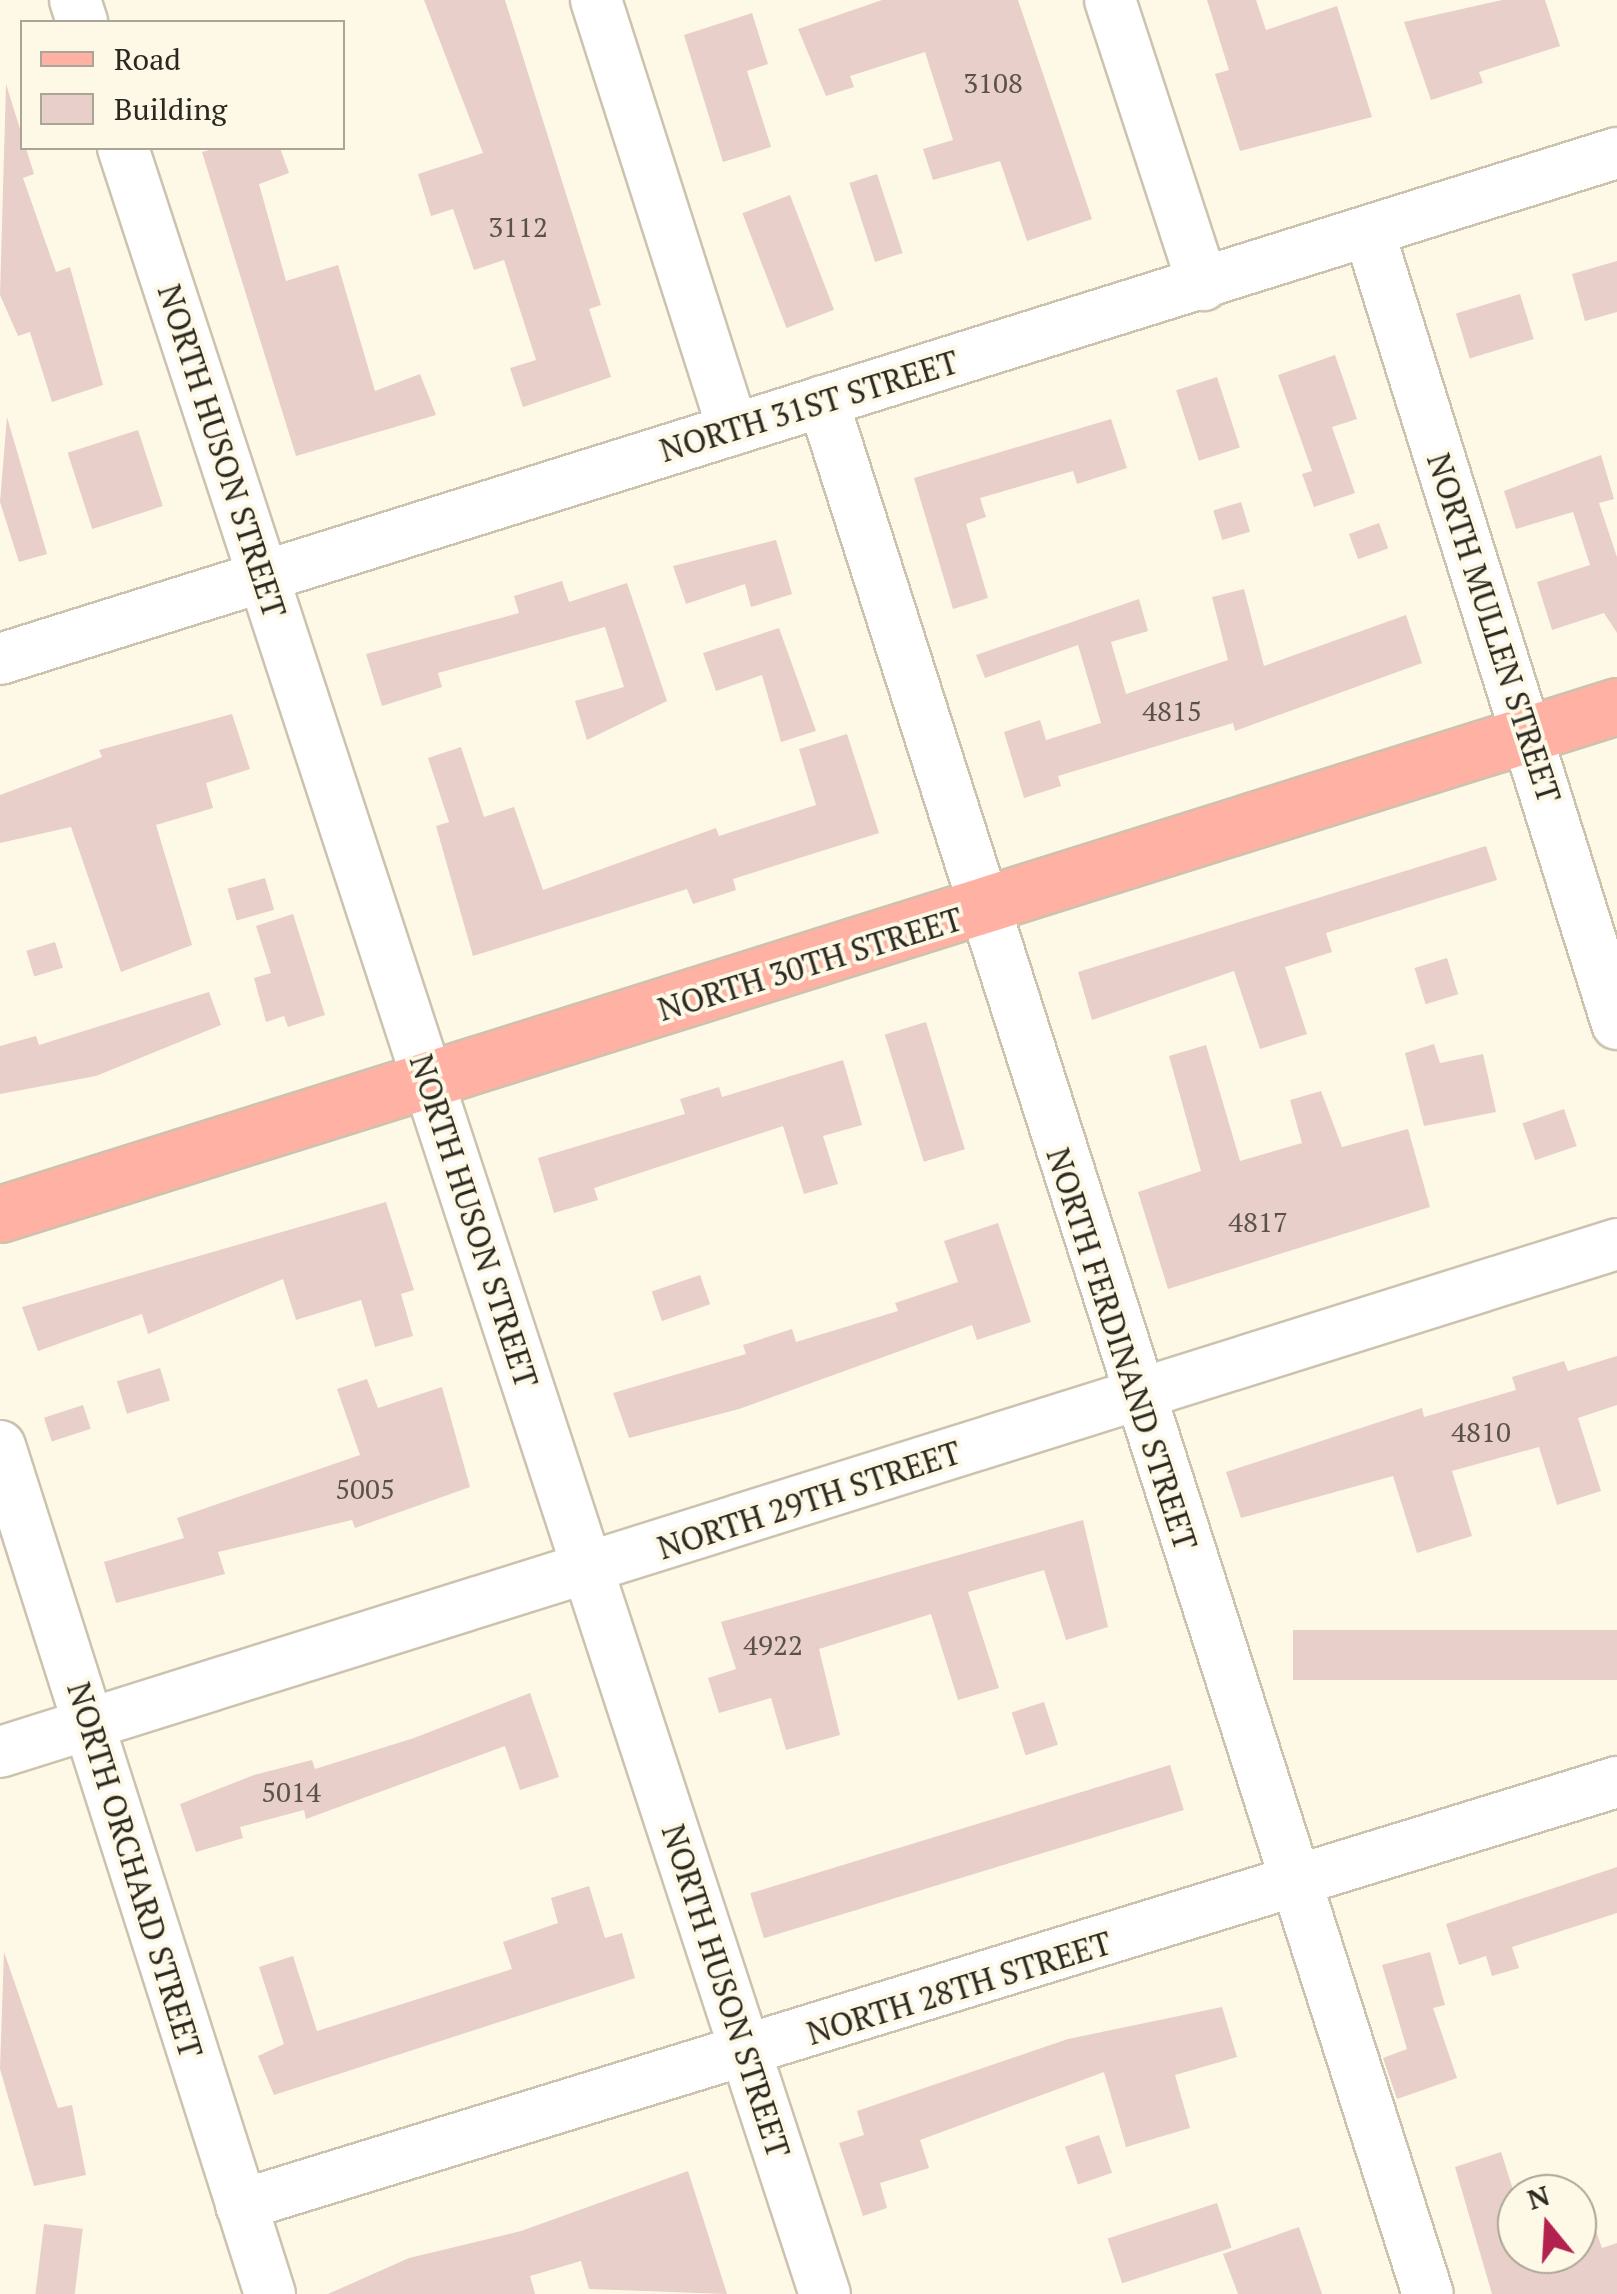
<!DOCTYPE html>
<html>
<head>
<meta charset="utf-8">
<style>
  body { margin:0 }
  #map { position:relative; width:1617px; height:2294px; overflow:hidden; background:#fef8e7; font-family:"PT Serif",serif }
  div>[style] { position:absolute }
  .building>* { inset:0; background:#e8cfc9; transform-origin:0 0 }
  .roads { filter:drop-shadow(2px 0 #ccc3af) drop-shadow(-2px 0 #ccc3af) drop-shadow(0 2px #ccc3af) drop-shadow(0 -2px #ccc3af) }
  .minor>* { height:50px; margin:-25px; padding:0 25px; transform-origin:25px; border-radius:25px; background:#fff }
  .major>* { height:55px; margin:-27.5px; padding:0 27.5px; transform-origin:27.5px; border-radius:27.5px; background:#ffb1a3 }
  span { translate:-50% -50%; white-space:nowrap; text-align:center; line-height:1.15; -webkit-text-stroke:8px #fef8e7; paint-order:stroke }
  .number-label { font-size:28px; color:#5a524a }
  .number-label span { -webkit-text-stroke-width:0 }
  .street-label { font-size:32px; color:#2b2820 }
  .legend { position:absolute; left:20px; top:20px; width:325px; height:130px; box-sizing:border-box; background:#fef8e7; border:2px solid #aaa597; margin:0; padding:12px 18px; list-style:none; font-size:30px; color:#2b2820 }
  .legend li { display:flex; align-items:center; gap:20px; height:50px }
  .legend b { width:50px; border:2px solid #aaa597 }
  .north { position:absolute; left:1497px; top:2174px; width:100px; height:100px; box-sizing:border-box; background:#fef8e7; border:2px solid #aaa597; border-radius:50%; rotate:342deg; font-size:28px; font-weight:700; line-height:40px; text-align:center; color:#2b2820 }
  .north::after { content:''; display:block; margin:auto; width:35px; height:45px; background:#b3224f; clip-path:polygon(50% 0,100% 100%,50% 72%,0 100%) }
</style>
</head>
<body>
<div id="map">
  <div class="building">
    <i style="clip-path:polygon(424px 0,505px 0,601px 305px,589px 309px,611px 377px,523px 407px,510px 368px,536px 360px,504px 260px,474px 270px,453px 209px,431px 216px,418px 174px,483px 153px)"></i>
    <i style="clip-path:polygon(882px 0,1018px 0,1092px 219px,1027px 241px,1000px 161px,933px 180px,923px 149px,953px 140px,925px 52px,850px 76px,854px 87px,826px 96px,798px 29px)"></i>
    <i style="clip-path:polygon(1207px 0,1256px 0,1266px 30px,1337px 6px,1372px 117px,1240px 151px,1215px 74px,1229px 70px)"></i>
    <i style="clip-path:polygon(1502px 0,1545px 0,1560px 46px,1479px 72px,1483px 83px,1431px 100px,1404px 22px)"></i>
    <i style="clip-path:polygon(752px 13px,768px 64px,747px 71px,771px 147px,723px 162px,684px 35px)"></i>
    <i style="clip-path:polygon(6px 84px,34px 174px,23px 178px,56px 272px,70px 267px,103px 385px,52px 402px,30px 332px,18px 336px,0 295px)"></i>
    <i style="clip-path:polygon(217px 148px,280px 148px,289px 173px,259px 184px,286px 281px,338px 265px,375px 391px,420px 374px,436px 415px,296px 456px,202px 152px)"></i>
    <i style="left:877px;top:174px;width:83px;height:29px;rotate:72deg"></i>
    <i style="left:790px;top:195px;width:123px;height:51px;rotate:69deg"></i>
    <i style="clip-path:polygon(1617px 261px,1617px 312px,1585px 321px,1572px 274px)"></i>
    <i style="left:1520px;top:294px;width:47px;height:67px;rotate:73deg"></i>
    <i style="clip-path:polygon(1335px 355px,1357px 419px,1332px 427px,1355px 493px,1314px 507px,1302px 474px,1312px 471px,1278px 375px)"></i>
    <i style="left:1217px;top:377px;width:74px;height:43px;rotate:72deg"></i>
    <i style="clip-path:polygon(7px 417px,47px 554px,19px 562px,0 502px)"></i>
    <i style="clip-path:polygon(1111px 419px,1127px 468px,1077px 484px,1073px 471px,980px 498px,986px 517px,966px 524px,988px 598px,953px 609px,914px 478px)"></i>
    <i style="left:138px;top:430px;width:80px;height:74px;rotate:72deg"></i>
    <i style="clip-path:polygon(1601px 455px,1614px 499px,1599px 503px,1617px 557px,1617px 633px,1604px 613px,1552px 630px,1537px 582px,1590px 565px,1573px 512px,1516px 529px,1504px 491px)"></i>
    <i style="left:1241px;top:502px;width:31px;height:29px;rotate:73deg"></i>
    <i style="left:1379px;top:523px;width:27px;height:32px;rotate:70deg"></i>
    <i style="clip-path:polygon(776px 540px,792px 594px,751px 607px,745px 584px,686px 604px,673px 566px)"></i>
    <i style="clip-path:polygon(562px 581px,569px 602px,627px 583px,667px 701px,587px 740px,575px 701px,624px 687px,605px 627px,438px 673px,442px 687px,382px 706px,366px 654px,519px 613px,514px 596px)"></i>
    <i style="clip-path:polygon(1244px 589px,1264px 666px,1406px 615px,1422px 663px,1235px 731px,1233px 723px,1058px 776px,1061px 786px,1024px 798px,1004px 732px,1040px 720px,1046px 740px,1101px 723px,1078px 645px,985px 678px,976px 655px,1139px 599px,1148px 631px,1111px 642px,1126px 694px,1228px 660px,1212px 597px)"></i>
    <i style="clip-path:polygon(779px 628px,816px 731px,781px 742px,762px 675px,716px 691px,703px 653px)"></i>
    <i style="clip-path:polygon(232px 714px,250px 769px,206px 783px,213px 808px,156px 825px,192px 945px,121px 972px,71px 827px,0 843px,0 795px,102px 757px,99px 750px)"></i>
    <i style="clip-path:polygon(847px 734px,879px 833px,733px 879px,736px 890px,693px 904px,687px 889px,473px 956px,436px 826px,449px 822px,428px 758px,461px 747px,484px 817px,514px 807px,543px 890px,716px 828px,719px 836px,816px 805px,799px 749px)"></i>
    <i style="clip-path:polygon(1486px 846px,1497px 880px,1326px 933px,1332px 952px,1285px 967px,1307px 1034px,1260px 1049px,1234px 971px,1092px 1020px,1078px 972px)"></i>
    <i style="left:265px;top:878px;width:33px;height:39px;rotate:74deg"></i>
    <i style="clip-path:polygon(293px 914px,325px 1015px,288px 1027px,284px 1016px,266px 1022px,254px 978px,271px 973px,256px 926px)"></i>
    <i style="left:55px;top:942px;width:27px;height:30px;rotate:73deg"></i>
    <i style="left:1447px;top:958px;width:38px;height:34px;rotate:73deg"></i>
    <i style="clip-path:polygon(209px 992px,221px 1025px,96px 1076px,0 1094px,0 1046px,36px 1036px,39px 1045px)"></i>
    <i style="left:926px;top:1022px;width:133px;height:43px;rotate:73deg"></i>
    <i style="clip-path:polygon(1434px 1044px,1440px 1063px,1483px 1054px,1496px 1112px,1424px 1126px,1405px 1053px)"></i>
    <i style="clip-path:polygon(1206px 1045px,1240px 1161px,1302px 1143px,1290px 1100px,1321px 1091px,1342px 1147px,1408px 1129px,1430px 1207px,1168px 1289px,1138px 1192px,1201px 1171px,1169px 1056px)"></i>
    <i style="clip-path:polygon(843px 1060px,862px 1125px,823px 1136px,838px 1184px,804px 1194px,783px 1126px,594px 1188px,598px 1200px,554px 1213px,538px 1158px,685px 1114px,680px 1099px,719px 1087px,722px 1097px)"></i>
    <i style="left:1564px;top:1109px;width:39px;height:44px;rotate:71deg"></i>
    <i style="clip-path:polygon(386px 1202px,414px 1290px,401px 1294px,413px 1336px,375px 1347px,361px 1300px,296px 1320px,283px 1279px,148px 1334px,142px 1314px,38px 1351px,22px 1307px)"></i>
    <i style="clip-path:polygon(998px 1223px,1031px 1322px,977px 1340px,972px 1325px,739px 1409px,629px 1438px,613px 1393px,746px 1354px,743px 1345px,792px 1329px,796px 1342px,898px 1311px,895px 1303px,958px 1282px,944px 1241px)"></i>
    <i style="left:700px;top:1275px;width:31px;height:51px;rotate:71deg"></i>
    <i style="clip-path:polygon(1617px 1356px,1617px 1405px,1578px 1418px,1601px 1491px,1557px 1505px,1539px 1447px,1452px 1471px,1472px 1536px,1417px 1553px,1393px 1476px,1241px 1518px,1226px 1472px,1422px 1408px,1424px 1417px,1516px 1390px,1512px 1377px,1564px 1361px,1568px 1371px)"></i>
    <i style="left:160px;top:1368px;width:34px;height:45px;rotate:73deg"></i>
    <i style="clip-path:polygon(367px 1379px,378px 1408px,442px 1387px,470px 1487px,355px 1528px,352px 1520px,218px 1552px,225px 1574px,116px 1603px,104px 1562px,184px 1538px,177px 1518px,360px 1455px,337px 1389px)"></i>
    <i style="left:83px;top:1405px;width:25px;height:41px;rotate:72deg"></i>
    <i style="clip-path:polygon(1083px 1520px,1108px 1627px,1066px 1640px,1044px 1570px,968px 1592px,999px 1688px,958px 1700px,931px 1614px,819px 1649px,840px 1735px,786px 1750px,771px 1698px,719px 1713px,708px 1678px,736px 1669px,721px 1622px)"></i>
    <i style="left:1617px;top:1630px;width:50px;height:324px;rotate:90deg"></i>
    <i style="clip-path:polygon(530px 1693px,559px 1777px,520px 1790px,505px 1746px,306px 1819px,304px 1810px,240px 1827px,243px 1838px,196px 1852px,180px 1804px,254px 1775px,312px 1760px,315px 1769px,414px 1738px)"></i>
    <i style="left:1044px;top:1702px;width:45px;height:34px;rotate:72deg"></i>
    <i style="left:1170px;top:1765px;width:47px;height:439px;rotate:73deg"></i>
    <i style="clip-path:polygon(1617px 1867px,1617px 1913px,1512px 1947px,1519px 1968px,1492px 1976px,1486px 1956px,1459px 1965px,1446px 1924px)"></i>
    <i style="clip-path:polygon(589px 1886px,605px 1938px,622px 1933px,635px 1978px,274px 2095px,258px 2056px,284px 2044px,259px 1967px,293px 1956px,317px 2031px,512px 1969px,503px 1942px,558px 1923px,551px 1898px)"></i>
    <i style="clip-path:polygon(4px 1952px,58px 2108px,72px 2105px,86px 2175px,34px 2186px,0 2069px)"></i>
    <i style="clip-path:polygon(1430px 1952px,1445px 2005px,1433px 2008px,1457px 2078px,1397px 2099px,1383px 2058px,1407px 2049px,1382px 1965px)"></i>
    <i style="clip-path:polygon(1222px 2007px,1237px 2057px,1175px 2075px,1190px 2128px,1126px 2147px,1104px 2072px,920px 2140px,929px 2168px,880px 2183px,887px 2208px,863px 2216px,839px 2143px,864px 2135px,857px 2111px,1068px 2039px)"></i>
    <i style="left:1099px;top:2135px;width:40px;height:36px;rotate:71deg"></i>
    <i style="clip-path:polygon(1501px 2152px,1517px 2202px,1517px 2254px,1577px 2254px,1581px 2188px,1602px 2248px,1617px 2243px,1617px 2294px,1492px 2294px,1455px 2167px)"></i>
    <i style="clip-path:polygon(688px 2171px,727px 2294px,589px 2289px,581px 2261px,530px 2276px,535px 2294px,328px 2294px,409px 2258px,521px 2231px)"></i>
    <i style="left:1217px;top:2203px;width:47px;height:115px;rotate:72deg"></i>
    <i style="left:44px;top:2224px;width:39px;height:71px;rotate:7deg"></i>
    <i style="clip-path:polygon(1299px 2227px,1322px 2294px,1238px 2294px,1223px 2254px)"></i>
  </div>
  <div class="roads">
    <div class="minor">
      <i style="left:75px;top:0;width:23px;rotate:72deg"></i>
      <i style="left:596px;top:0;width:451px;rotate:72.3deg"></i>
      <i style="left:1110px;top:0;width:300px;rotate:71.9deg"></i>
      <i style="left:123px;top:148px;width:2258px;rotate:71.89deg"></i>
      <i style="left:1369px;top:232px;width:830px;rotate:72.61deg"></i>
      <i style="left:823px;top:401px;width:1987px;rotate:72.28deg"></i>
      <i style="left:0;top:659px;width:1694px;rotate:-17.38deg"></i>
      <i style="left:0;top:1446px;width:890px;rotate:72.34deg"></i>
      <i style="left:0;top:1752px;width:1695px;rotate:-17.44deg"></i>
      <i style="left:241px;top:2205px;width:1440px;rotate:-17.09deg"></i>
    </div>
    <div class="major">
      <i style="left:0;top:1214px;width:1695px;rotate:-17.44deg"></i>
    </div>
  </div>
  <div class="number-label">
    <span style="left:993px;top:83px">3108</span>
    <span style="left:518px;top:227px">3112</span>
    <span style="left:1172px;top:711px">4815</span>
    <span style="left:1258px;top:1222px">4817</span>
    <span style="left:1481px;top:1432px">4810</span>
    <span style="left:365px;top:1489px">5005</span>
    <span style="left:773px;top:1645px">4922</span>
    <span style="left:291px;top:1792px">5014</span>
  </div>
  <div class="street-label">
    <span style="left:809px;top:406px;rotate:-17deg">NORTH 31ST STREET</span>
    <span style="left:222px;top:451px;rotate:72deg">NORTH HUSON STREET</span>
    <span style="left:1494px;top:628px;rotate:72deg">NORTH MULLEN STREET</span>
    <span style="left:810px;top:964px;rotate:-17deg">NORTH 30TH STREET</span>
    <span style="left:474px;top:1221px;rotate:72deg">NORTH HUSON STREET</span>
    <span style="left:1122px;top:1349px;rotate:72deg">NORTH FERDINAND STREET</span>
    <span style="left:809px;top:1500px;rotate:-18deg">NORTH 29TH STREET</span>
    <span style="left:135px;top:1870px;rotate:73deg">NORTH ORCHARD STREET</span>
    <span style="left:959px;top:1988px;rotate:-17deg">NORTH 28TH STREET</span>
    <span style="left:726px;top:1991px;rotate:72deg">NORTH HUSON STREET</span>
  </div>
  <ul class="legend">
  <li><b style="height:12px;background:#ffb1a3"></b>Road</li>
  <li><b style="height:28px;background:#e8cfc9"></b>Building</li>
  </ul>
  <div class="north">N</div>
</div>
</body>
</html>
